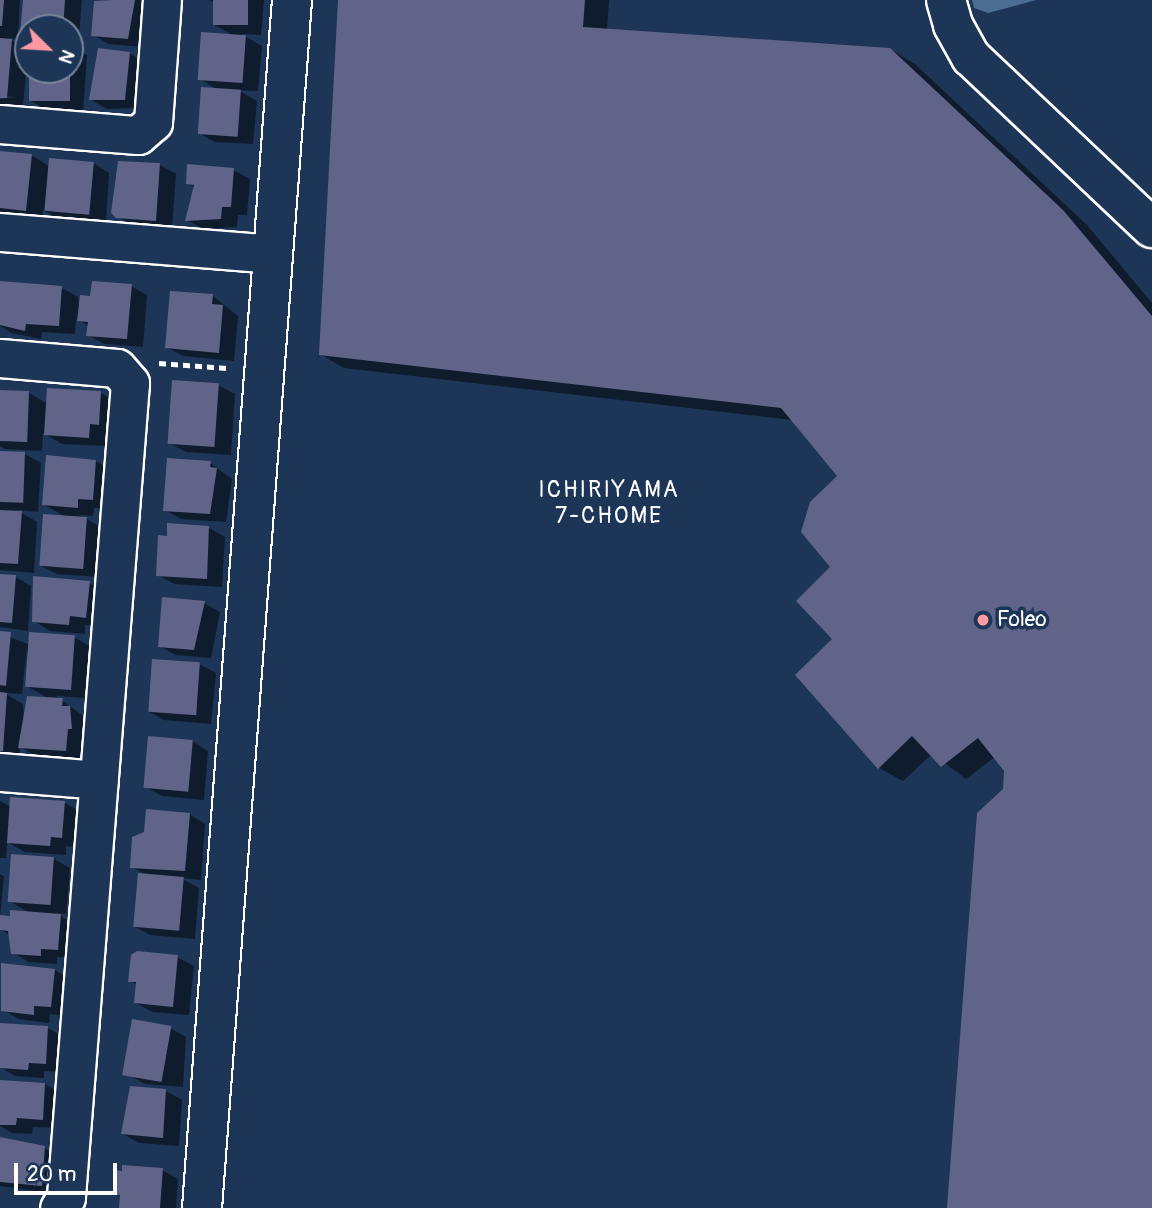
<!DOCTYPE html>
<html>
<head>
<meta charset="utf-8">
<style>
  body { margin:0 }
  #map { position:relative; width:1152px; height:1208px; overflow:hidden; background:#1d3557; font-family:Pangolin,sans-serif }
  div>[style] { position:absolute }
  .water>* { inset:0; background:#4a6d91 }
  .shadow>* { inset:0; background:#0007 }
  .building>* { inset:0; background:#616489; transform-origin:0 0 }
  .path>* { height:4.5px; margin-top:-2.25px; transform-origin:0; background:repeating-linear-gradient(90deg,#fff 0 7px,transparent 0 12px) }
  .roads { filter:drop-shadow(2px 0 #fff) drop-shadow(-2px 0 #fff) drop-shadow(0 2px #fff) drop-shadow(0 -2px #fff) }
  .street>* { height:37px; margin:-18.5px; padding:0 18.5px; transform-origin:18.5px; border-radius:18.5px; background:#1d3557 }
  .secondary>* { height:38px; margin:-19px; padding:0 19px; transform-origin:19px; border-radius:19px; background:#1d3557 }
  .dots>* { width:19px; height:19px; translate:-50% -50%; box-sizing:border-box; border:4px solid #1d3557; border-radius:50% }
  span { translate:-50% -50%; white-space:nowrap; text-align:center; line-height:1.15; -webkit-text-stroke:7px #1d3557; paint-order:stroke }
  .poi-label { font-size:21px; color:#fff }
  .left { translate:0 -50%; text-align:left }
  .neighbourhood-label { font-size:23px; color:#fff; letter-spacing:2px }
  .north { position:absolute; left:14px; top:14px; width:70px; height:70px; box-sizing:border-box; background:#1d3557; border:2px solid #77869a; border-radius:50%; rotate:114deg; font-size:19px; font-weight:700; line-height:28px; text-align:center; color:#fff }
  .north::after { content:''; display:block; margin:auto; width:24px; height:32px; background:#ff9aa2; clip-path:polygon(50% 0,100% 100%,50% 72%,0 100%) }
  .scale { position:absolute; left:14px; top:1163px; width:103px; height:32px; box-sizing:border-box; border:4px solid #fff; border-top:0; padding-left:9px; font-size:21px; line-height:24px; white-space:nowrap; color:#fff; -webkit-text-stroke:5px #1d3557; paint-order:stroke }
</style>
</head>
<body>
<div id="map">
  <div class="water">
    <i style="clip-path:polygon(972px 0,1036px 0,988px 13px,974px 8px)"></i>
  </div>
  <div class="shadow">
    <i style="clip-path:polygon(0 0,20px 0,18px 39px,8px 38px,28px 50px,23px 106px,0 104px,0 99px,16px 97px,0 96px)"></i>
    <i style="clip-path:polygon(25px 0,82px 0,78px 46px,71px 46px,87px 55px,83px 112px,45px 109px,29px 100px,31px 70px,70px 70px,70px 28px,28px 28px,28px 37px,22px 33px)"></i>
    <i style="clip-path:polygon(115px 0,142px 0,151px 5px,144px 47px,109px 44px,93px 35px)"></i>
    <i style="clip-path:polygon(209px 0,264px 0,261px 35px,241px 34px,262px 46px,258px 91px,238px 90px,257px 101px,253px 144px,215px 142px,199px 133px,218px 90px,200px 79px,234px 36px,213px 24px,215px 3px)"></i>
    <i style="clip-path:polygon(339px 0,609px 0,607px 30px,890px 49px,915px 64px,1087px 225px,1152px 303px,1152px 1208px,948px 1208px,1006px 770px,995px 757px,966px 779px,932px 754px,903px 781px,879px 768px,835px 640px,832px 567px,839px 476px,792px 420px,344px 368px,320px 354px)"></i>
    <i style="clip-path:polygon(129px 53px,146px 63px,141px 108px,107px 109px,91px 100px)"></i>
    <i style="clip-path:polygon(31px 155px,49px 166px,93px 163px,109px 173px,106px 223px,57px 218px,43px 210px,42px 219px,0 213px,0 157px)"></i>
    <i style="clip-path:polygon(160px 165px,176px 174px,172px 229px,134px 226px,117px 216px)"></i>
    <i style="clip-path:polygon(233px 170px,250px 179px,247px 215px,238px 215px,237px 227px,203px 229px,187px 220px,195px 188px,187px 183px)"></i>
    <i style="clip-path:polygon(0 283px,62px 288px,78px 297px,80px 315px,131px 286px,147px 295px,143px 347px,104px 344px,88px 335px,89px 326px,76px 319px,75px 334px,42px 332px,41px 339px,12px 333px,0 326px)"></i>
    <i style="clip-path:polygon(213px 296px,238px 316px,234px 361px,183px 356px,166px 347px)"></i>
    <i style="clip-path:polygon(218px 385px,235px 394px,231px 455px,186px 452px,170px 443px)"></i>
    <i style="clip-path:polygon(0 391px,29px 393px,48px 404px,101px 393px,117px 402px,115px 433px,106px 432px,105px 446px,62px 444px,43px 433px,42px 451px,5px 449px,0 446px)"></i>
    <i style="clip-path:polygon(0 452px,25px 454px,41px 463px,38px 512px,17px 510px,37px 522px,34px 573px,0 570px)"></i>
    <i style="clip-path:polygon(48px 457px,96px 461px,112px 471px,109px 508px,94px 508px,93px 516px,80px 515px,102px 528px,99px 577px,56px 574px,40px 565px,66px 517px,43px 504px)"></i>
    <i style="clip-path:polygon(210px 463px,232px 479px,226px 522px,181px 519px,165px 510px)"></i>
    <i style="clip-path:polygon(209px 528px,225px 537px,222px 587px,174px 584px,158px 575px,168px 538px)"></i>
    <i style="clip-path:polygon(0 576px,15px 577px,31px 586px,28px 631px,0 627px)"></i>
    <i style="clip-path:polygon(89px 583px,105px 592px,102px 626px,85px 625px,85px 634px,50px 631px,34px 621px)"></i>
    <i style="clip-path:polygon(204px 603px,220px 612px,211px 658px,176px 655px,159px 646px)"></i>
    <i style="clip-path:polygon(evenodd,0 633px,30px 645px,74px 637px,91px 647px,87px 698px,56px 696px,86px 718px,88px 737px,83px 737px,81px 759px,36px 756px,20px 747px,19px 759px,0 758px,0 633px,27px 647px,27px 686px,49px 699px,24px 720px,23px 704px,4px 693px,22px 694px,27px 647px)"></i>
    <i style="clip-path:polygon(199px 664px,216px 673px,211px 724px,164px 720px,148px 711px)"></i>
    <i style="clip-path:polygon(192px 741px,208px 751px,204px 800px,162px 796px,146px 787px)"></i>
    <i style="clip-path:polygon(0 801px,11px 807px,65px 803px,81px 812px,78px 847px,66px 846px,66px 855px,25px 852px,7px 842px,6px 858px,0 858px)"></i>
    <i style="clip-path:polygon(189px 814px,205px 824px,201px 880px,181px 878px,199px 888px,195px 939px,150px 935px,134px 926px,148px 876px,132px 867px)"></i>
    <i style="clip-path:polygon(54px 859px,70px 868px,66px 914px,55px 913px,77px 925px,74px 958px,57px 957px,57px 964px,29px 962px,13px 953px,11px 936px,0 929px,0 874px,4px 876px,0 917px,11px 918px,30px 913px,9px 901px)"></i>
    <i style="clip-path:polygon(177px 957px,194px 966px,189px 1015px,152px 1012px,136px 1003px,138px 985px,130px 981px)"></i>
    <i style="clip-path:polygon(2px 965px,55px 970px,71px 980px,67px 1016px,50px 1014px,49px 1023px,19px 1019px,3px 1010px)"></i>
    <i style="clip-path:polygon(48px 1028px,64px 1037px,62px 1072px,44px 1071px,44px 1078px,15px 1076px,0 1067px,0 1054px)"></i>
    <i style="clip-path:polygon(170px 1028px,186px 1037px,183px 1087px,145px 1084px,129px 1075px)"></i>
    <i style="clip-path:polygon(0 1081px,45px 1084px,61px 1094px,59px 1128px,33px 1127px,32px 1134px,12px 1133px,0 1126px)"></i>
    <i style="clip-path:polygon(166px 1091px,182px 1100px,179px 1146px,139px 1143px,123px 1134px)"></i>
    <i style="clip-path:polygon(0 1140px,44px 1148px,61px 1157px,58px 1194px,0 1186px)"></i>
    <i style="clip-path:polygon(162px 1170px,178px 1179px,176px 1208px,121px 1208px,121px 1197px,115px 1194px)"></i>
  </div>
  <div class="building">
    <i style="clip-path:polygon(0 0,4px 0,2px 26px,0 26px)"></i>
    <i style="clip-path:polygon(23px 0,65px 0,63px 28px,28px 28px,28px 35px,20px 34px)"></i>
    <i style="clip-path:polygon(114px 0,135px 0,128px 39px,91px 36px,94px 1px)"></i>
    <i style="left:213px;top:0;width:35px;height:25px"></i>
    <i style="clip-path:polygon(338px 0,585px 0,583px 27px,890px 48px,1063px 210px,1152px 316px,1152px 1208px,947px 1208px,977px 813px,1003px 789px,1004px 771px,978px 738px,941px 767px,912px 736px,878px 769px,795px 675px,832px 639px,796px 601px,830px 567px,801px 532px,810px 502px,837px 476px,781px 408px,319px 355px)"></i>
    <i style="left:201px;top:32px;width:45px;height:48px;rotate:4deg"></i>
    <i style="clip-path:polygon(0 38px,12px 39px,7px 98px,0 98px)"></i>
    <i style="clip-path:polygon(98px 48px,130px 52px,125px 100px,89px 100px)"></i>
    <i style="left:29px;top:70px;width:41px;height:31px"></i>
    <i style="left:201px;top:87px;width:40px;height:47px;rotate:4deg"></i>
    <i style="clip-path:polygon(0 151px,32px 154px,26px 211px,0 208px)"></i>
    <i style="left:49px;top:158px;width:45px;height:53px;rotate:5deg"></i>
    <i style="clip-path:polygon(118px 161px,160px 163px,156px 221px,116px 218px,111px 213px)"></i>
    <i style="clip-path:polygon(187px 164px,234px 168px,231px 207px,222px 207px,221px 219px,185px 221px,194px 185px,186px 184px)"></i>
    <i style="clip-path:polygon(0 281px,62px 286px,59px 326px,26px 324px,25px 331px,0 325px)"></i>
    <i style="clip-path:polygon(92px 281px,132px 284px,127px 339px,86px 336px,88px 322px,77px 321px,80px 295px,90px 296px)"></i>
    <i style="clip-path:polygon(170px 291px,213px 294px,212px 304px,223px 305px,219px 353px,165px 348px)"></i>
    <i style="left:172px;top:380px;width:47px;height:64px;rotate:4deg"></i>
    <i style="clip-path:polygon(47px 388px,101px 391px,99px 425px,90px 424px,89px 438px,44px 435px)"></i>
    <i style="left:0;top:390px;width:29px;height:51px;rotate:2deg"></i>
    <i style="left:0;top:451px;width:25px;height:51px;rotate:2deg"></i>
    <i style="clip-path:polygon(46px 455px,96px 460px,93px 500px,78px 499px,78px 508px,42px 505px)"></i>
    <i style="clip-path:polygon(167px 458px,211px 461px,210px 467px,217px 468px,210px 514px,163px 511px)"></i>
    <i style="clip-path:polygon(0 510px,22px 511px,18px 564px,0 563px)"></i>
    <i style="left:43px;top:514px;width:44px;height:52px;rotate:4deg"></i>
    <i style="clip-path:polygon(167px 523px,209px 526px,207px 579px,156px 576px,158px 535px,167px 536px)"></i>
    <i style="clip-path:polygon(0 574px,16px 575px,12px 623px,0 622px)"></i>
    <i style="clip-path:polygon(33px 576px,90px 581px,86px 618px,70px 616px,69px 625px,32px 622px)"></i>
    <i style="clip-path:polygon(162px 597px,205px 601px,194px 650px,158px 647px)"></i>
    <i style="clip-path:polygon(0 631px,11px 632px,6px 686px,0 685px)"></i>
    <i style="left:29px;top:632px;width:46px;height:55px;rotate:4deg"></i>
    <i style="left:152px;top:659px;width:48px;height:53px;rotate:4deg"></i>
    <i style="clip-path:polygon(0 692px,7px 693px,3px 751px,0 751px)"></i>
    <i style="clip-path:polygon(27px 696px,63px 698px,62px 706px,70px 706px,72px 729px,68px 729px,66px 751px,18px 748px)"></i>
    <i style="left:148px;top:736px;width:45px;height:52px;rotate:5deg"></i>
    <i style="clip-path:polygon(10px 797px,65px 801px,62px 838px,51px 837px,50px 846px,7px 843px)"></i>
    <i style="clip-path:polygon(146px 809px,190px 813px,185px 871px,130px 868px,132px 837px,144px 832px)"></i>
    <i style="left:11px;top:854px;width:43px;height:48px;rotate:4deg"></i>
    <i style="left:138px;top:873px;width:46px;height:54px;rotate:5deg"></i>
    <i style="clip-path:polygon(10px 910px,61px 914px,58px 950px,41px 949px,41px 956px,11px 954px,8px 931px,0 930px,0 915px,10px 916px)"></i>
    <i style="clip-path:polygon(137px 951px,178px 955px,173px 1007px,134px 1003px,136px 982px,128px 982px,131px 955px)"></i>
    <i style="clip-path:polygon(1px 963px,55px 969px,51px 1007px,34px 1006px,34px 1015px,1px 1011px)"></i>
    <i style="left:132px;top:1019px;width:40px;height:57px;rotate:10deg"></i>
    <i style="clip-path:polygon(0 1023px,48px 1026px,46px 1064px,29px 1063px,28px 1070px,0 1068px)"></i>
    <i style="clip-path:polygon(0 1080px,45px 1083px,43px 1120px,17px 1118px,16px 1125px,0 1125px)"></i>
    <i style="clip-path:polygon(130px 1086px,166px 1089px,163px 1138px,121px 1134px)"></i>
    <i style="clip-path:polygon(0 1137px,45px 1146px,42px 1186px,0 1182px)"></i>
    <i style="clip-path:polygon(122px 1165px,163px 1168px,160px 1208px,119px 1208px,120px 1195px,114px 1195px,115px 1170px,122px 1171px)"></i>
  </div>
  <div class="path">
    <i style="left:159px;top:363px;width:68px;rotate:4.2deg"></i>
  </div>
  <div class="roads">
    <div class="street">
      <i style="left:0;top:124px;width:138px;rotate:4.6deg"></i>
      <i style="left:138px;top:135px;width:20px;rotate:-41deg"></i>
      <i style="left:153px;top:122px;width:122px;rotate:-85.8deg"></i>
      <i style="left:0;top:232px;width:272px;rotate:4.6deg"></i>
      <i style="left:0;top:358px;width:117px;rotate:4.9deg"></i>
      <i style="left:117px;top:368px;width:20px;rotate:49deg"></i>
      <i style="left:130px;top:383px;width:817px;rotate:94.5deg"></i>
      <i style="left:66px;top:1197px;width:13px;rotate:122deg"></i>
      <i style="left:0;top:772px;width:99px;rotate:4.6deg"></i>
    </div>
    <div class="secondary">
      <i style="left:946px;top:0;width:26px;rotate:74deg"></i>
      <i style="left:953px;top:25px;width:37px;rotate:61deg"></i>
      <i style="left:971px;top:57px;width:249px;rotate:43.4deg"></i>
      <i style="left:202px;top:1208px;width:1211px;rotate:-85.74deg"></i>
    </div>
  </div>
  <div class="dots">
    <i style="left:983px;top:620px;background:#ff9aa2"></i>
  </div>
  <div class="poi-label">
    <span class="left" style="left:997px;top:620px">Foleo</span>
  </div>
  <div class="neighbourhood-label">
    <span style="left:609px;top:503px">ICHIRIYAMA<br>7-CHOME</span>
  </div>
  <div class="north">N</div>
  <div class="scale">20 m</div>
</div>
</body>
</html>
